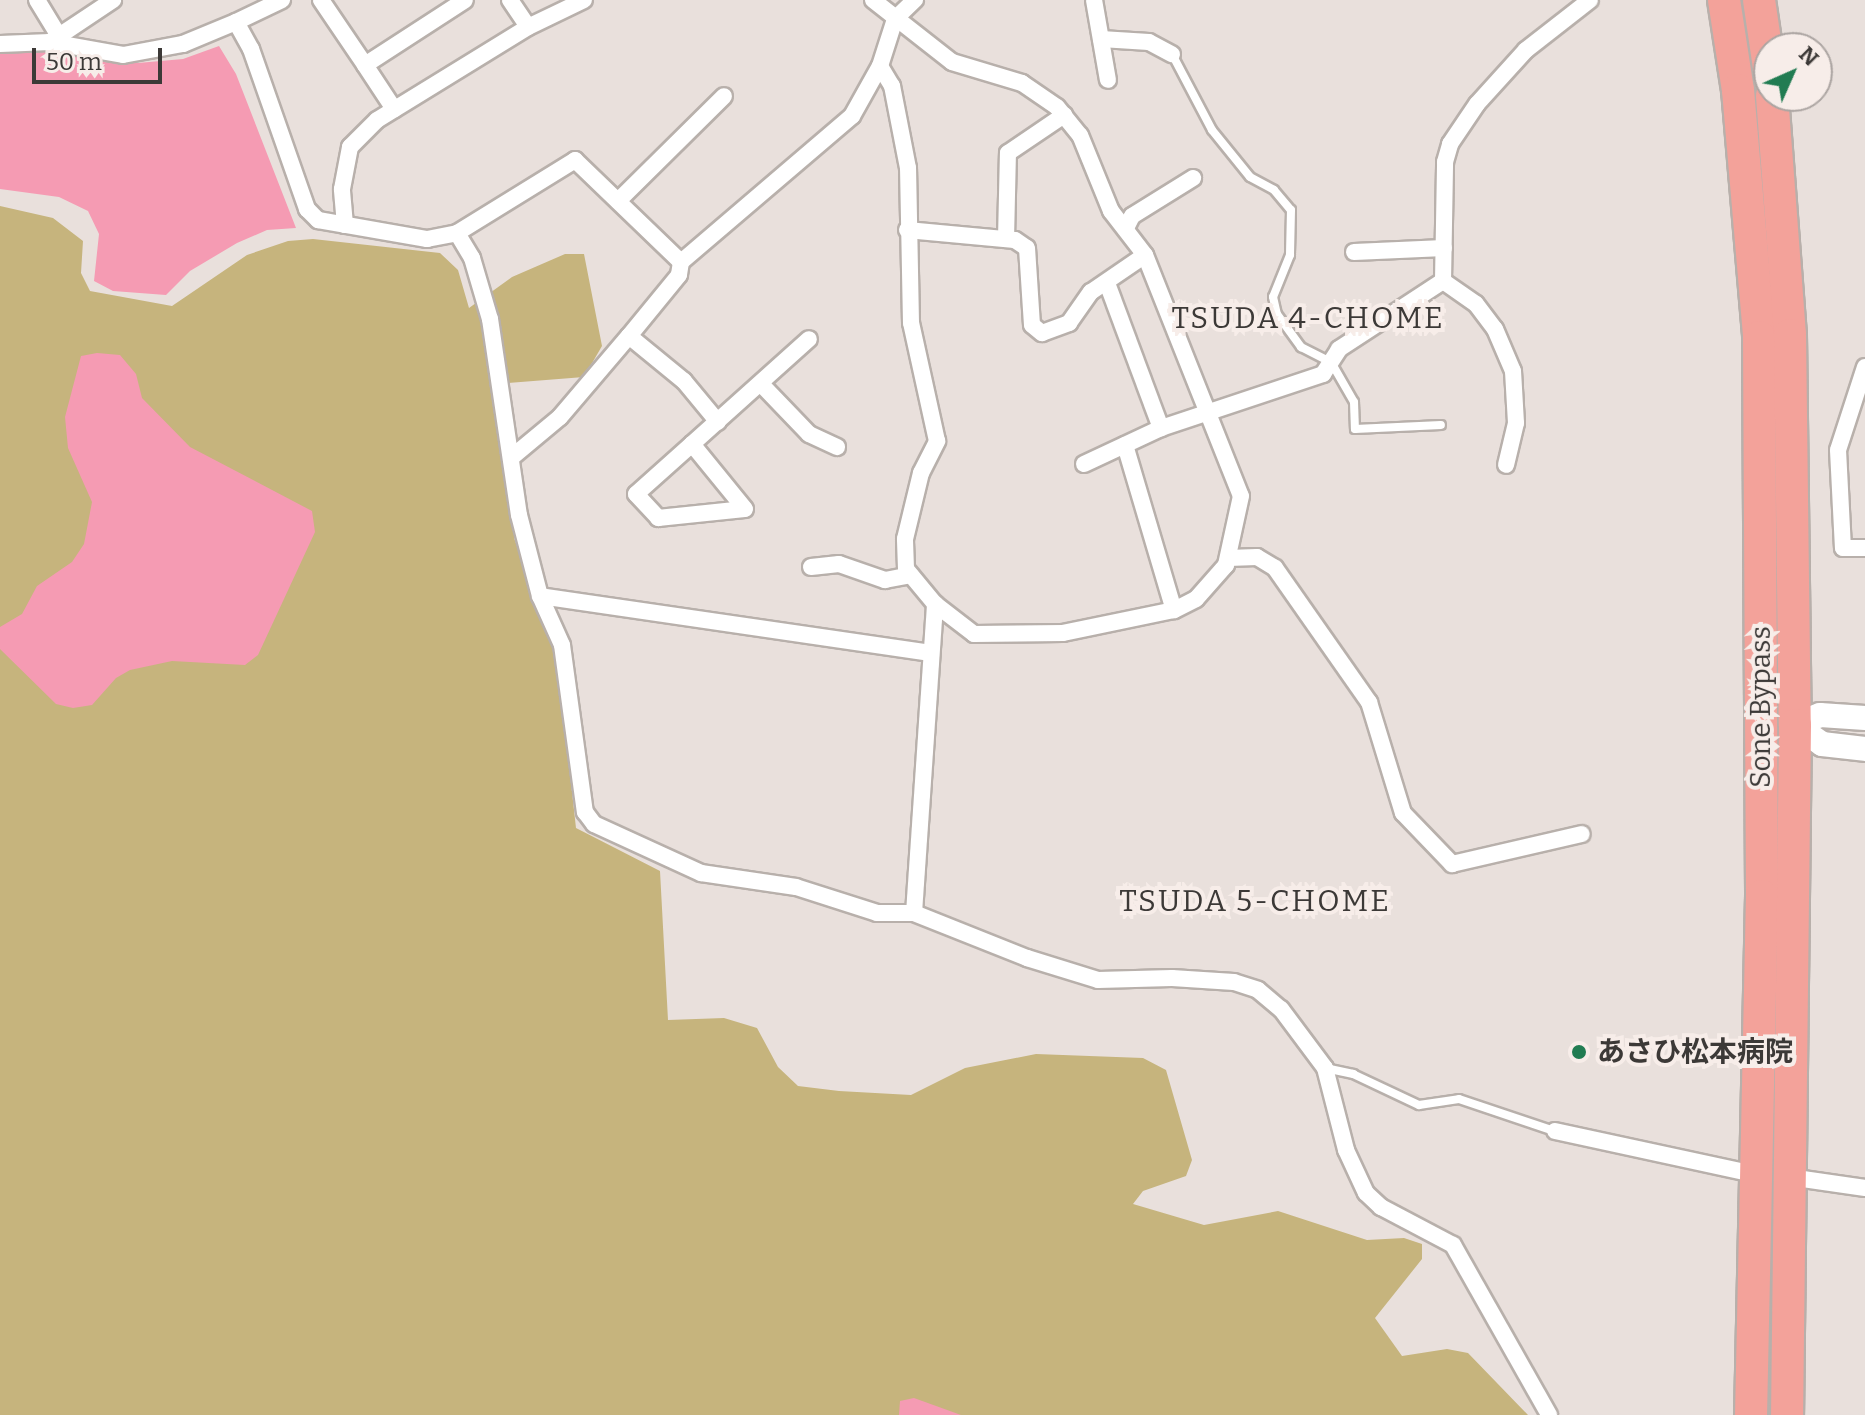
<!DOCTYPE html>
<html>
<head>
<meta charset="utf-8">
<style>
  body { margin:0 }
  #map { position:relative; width:1865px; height:1415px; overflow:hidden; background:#e9e0dc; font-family:Bitter,"Noto Sans JP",serif }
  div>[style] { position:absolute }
  .green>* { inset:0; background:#c6b47d }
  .water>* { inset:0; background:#f59bb3 }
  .roads { filter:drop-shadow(2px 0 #b8b0ab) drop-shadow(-2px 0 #b8b0ab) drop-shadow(0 2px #b8b0ab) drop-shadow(0 -2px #b8b0ab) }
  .lane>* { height:8px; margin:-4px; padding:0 4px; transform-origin:4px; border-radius:4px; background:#fff }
  .street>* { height:16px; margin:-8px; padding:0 8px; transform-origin:8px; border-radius:8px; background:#fff }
  .secondary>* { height:24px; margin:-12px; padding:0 12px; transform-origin:12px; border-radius:12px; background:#fff }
  .highway>* { height:32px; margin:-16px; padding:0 16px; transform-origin:16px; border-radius:16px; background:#f3a29a }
  .dots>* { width:22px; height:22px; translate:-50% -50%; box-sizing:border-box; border:4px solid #f7ede9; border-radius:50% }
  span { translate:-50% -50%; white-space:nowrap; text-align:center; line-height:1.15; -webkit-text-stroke:8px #f7ede9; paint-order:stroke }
  .street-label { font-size:28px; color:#3c3937 }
  .poi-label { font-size:28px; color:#3c3937; font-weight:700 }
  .left { translate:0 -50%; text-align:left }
  .neighbourhood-label { font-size:30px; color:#3c3937; letter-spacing:2px }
  .north { position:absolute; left:1753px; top:32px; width:80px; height:80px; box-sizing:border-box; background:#f7ede9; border:2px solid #aca5a2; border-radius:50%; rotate:45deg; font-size:22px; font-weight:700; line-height:32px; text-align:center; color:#3c3937 }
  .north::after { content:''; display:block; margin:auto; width:28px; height:36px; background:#217c52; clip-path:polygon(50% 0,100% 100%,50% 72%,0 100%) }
  .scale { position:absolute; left:32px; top:48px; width:130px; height:36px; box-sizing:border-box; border:4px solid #3c3937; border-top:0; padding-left:10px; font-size:24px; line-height:28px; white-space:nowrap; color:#3c3937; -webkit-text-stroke:6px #f7ede9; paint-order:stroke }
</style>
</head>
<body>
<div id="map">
  <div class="green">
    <i style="clip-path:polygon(0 206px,53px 218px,83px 241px,81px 273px,90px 291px,172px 306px,247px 255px,288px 241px,313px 239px,440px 253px,458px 270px,469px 308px,512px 277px,565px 254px,584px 254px,602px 346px,584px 377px,494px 384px,495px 412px,516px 506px,514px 538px,556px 647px,576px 828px,660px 871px,668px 1020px,724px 1018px,757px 1028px,778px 1067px,798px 1086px,839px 1091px,911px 1095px,965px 1068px,1036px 1054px,1143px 1058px,1166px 1070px,1192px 1160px,1186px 1176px,1143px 1191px,1133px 1204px,1204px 1225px,1278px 1211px,1367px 1240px,1404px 1238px,1422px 1244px,1422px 1259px,1375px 1318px,1402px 1356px,1447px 1349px,1468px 1353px,1528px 1415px,0 1415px)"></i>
  </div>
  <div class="water">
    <i style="clip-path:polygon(219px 46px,236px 74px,296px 228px,267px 230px,237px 243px,190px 271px,166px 295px,113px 291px,94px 281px,99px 234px,88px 211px,59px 197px,0 189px,0 52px,37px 48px,138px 63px,183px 59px)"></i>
    <i style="clip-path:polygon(97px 353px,120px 355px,136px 374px,142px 398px,190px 447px,312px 511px,315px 532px,258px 655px,245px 665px,172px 661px,130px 670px,116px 678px,92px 705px,73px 708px,56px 704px,0 649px,0 627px,22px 614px,37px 586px,72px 562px,84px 544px,92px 502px,68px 448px,65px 417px,81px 356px)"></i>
    <i style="clip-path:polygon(914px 1398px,961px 1415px,899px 1415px,900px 1401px)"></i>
  </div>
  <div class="roads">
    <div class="lane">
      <i style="left:1172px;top:54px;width:86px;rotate:62.2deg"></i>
      <i style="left:1212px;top:130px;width:60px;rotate:51deg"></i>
      <i style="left:1250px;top:177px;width:27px;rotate:28deg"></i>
      <i style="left:1274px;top:190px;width:26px;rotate:50deg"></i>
      <i style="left:1291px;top:210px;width:45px;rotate:91.3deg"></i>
      <i style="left:1290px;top:255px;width:45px;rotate:112deg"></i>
      <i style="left:1273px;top:297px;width:17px;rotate:77deg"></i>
      <i style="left:1277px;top:314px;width:41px;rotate:54deg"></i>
      <i style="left:1301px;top:347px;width:34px;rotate:27deg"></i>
      <i style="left:1331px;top:362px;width:46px;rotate:60.1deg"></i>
      <i style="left:1354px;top:402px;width:27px;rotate:88deg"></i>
      <i style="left:1355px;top:429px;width:86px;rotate:-2.7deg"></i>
      <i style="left:1325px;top:1068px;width:29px;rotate:12deg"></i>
      <i style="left:1353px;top:1074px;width:73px;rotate:25.2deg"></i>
      <i style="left:1419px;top:1105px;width:40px;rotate:-8.5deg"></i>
      <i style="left:1459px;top:1099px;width:100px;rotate:18.6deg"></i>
    </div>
    <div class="street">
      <i style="left:37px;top:0;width:42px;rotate:58.6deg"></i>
      <i style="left:321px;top:0;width:78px;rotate:55.9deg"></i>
      <i style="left:365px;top:65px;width:119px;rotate:-33deg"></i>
      <i style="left:510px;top:0;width:32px;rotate:56deg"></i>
      <i style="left:873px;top:0;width:100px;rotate:38.1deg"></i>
      <i style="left:952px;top:62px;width:73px;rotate:16.7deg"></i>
      <i style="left:1022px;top:83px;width:42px;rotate:34.4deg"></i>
      <i style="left:1057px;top:107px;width:36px;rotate:51deg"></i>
      <i style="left:1080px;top:135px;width:82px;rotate:67.8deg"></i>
      <i style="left:1111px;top:211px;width:56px;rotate:52.3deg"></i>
      <i style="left:1145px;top:255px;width:259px;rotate:68.3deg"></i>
      <i style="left:1241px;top:496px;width:71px;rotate:102.3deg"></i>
      <i style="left:1226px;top:565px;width:45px;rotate:131.4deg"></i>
      <i style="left:1196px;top:599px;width:25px;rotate:153deg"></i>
      <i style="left:1174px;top:610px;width:113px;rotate:168.3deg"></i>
      <i style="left:1063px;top:633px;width:89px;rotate:179.4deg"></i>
      <i style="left:974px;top:634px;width:49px;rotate:-142.4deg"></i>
      <i style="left:935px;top:604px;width:45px;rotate:-129.6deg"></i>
      <i style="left:906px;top:569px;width:30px;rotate:-92deg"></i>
      <i style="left:905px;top:539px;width:68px;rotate:-76.4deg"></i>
      <i style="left:921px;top:473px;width:36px;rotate:-63deg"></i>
      <i style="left:937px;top:441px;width:121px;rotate:-102.4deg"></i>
      <i style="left:911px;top:323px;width:155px;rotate:-91.1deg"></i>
      <i style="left:908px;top:168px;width:84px;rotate:-101deg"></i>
      <i style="left:892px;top:86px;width:23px;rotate:-121deg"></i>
      <i style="left:1094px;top:0;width:81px;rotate:80.1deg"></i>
      <i style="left:236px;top:22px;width:51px;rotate:-25.6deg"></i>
      <i style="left:1101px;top:39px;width:48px;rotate:3.6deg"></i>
      <i style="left:1149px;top:42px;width:26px;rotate:28deg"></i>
      <i style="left:50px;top:42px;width:76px;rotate:-33.7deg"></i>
      <i style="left:0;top:44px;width:50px;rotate:-2.3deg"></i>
      <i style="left:50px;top:42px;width:74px;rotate:10.1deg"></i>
      <i style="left:123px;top:55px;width:61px;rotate:-10.4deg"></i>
      <i style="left:183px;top:44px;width:57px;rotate:-22.5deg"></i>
      <i style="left:236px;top:22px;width:31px;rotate:61deg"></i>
      <i style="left:251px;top:49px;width:170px;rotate:70.7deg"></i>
      <i style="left:307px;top:209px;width:16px;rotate:45deg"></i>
      <i style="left:318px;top:220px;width:111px;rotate:9.9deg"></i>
      <i style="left:427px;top:239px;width:31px;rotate:-11deg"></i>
      <i style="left:457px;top:233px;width:139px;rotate:-31.7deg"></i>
      <i style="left:575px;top:160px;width:147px;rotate:43.9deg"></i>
      <i style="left:681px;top:262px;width:225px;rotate:-40.5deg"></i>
      <i style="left:852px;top:116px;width:57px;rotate:-60.8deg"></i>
      <i style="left:880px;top:66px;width:49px;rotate:-72.3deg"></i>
      <i style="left:895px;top:19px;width:28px;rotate:-44deg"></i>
      <i style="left:365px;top:65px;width:53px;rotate:56.6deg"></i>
      <i style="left:618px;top:201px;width:149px;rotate:-44.7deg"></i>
      <i style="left:345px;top:225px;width:36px;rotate:-95deg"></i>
      <i style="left:342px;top:189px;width:43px;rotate:-79.2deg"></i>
      <i style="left:350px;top:147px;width:38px;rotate:-45deg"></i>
      <i style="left:377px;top:120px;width:177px;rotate:-31.6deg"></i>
      <i style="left:528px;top:27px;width:62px;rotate:-25.7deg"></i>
      <i style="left:1127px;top:226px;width:11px;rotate:-63deg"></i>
      <i style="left:1132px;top:216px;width:72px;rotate:-31.9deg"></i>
      <i style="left:907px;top:230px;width:108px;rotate:5.3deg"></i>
      <i style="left:1015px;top:240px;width:14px;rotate:34deg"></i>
      <i style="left:1027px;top:248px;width:77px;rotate:86.3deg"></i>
      <i style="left:1032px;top:325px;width:13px;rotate:39deg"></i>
      <i style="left:1042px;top:333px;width:29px;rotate:-20deg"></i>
      <i style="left:1069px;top:323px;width:38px;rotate:-55deg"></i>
      <i style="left:1091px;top:292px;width:65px;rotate:-34.4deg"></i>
      <i style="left:457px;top:233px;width:29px;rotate:59deg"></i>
      <i style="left:472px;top:258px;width:64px;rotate:73.6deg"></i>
      <i style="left:490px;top:319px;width:198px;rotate:81.6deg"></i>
      <i style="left:519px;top:515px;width:84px;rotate:75.5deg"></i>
      <i style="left:540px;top:596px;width:54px;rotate:65.8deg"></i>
      <i style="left:562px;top:645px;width:169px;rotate:82.2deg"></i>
      <i style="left:585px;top:812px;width:15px;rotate:53deg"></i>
      <i style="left:594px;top:824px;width:118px;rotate:24.6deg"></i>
      <i style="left:701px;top:873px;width:96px;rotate:8.4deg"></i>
      <i style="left:796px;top:887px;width:85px;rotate:17.8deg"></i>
      <i style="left:877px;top:913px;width:37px"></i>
      <i style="left:914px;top:913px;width:122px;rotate:21.7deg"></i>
      <i style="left:1027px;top:958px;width:74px;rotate:17.2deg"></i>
      <i style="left:1098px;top:980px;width:74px;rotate:-1.5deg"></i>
      <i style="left:1172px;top:978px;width:62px;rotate:3.7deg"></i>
      <i style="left:1234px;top:982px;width:25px;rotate:18deg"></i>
      <i style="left:1258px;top:990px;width:30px;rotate:40deg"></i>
      <i style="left:1281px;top:1009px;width:74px;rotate:53.3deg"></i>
      <i style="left:1325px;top:1068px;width:85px;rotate:75.6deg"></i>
      <i style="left:1346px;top:1150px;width:47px;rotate:65.1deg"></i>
      <i style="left:1366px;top:1193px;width:21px;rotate:43deg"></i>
      <i style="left:1381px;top:1207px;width:81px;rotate:27.8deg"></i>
      <i style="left:1453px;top:1245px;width:195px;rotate:60.5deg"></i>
      <i style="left:1006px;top:239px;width:86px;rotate:-88.7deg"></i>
      <i style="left:1008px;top:153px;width:68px;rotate:-34.2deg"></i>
      <i style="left:1354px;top:252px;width:90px;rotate:-2.5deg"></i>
      <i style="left:681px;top:262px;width:13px;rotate:99deg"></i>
      <i style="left:679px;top:275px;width:79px;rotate:129.3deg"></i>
      <i style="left:629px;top:336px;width:71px;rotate:39.3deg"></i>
      <i style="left:684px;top:381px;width:53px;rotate:50.3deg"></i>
      <i style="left:1443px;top:281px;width:40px;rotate:34.9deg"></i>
      <i style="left:1476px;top:304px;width:31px;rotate:53deg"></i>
      <i style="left:1495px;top:329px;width:46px;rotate:66.8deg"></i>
      <i style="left:1513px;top:371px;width:52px;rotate:86.7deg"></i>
      <i style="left:1516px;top:423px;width:43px;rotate:103.4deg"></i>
      <i style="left:1107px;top:283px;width:155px;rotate:69.6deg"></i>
      <i style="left:1161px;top:428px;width:171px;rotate:-18.4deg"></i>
      <i style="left:1323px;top:374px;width:30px;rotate:-57deg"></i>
      <i style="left:1339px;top:349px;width:124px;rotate:-33.2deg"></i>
      <i style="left:1443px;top:281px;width:119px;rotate:-89deg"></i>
      <i style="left:1445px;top:162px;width:19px;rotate:-74deg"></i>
      <i style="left:1450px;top:144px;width:48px;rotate:-56deg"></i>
      <i style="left:1477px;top:104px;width:73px;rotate:-47.8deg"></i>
      <i style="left:1526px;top:50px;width:81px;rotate:-38deg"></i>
      <i style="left:1865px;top:367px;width:87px;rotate:108deg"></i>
      <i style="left:1838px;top:450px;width:98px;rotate:87.1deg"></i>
      <i style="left:1843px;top:548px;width:22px"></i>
      <i style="left:762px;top:385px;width:68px;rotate:46.2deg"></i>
      <i style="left:809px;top:434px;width:31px;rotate:25deg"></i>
      <i style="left:692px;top:444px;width:75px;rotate:138.2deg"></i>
      <i style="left:636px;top:494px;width:33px;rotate:47deg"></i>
      <i style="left:658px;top:518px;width:87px;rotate:-5.9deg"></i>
      <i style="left:745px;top:509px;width:84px;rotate:-129.2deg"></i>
      <i style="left:692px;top:444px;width:157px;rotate:-41.9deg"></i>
      <i style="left:1125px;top:445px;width:172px;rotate:73.5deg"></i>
      <i style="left:512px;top:457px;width:62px;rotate:-39.8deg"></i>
      <i style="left:560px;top:417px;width:106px;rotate:-49.6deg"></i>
      <i style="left:1084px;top:464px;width:85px;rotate:-25.1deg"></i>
      <i style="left:1228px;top:558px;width:29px;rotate:-2deg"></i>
      <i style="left:1257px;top:557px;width:21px;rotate:31deg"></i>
      <i style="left:1275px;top:568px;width:164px;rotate:55deg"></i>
      <i style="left:1369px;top:702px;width:116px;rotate:73deg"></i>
      <i style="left:1403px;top:813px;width:71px;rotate:46.1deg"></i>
      <i style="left:1452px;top:864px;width:133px;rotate:-13deg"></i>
      <i style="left:811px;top:567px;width:28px;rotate:-6deg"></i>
      <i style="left:839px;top:564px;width:49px;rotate:19.2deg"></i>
      <i style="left:885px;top:580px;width:26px;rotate:-11deg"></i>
      <i style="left:540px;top:596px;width:394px;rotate:8.3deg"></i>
      <i style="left:914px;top:913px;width:310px;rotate:-86.1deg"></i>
      <i style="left:1555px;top:1131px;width:204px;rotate:12.2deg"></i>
      <i style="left:1789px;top:1177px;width:77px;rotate:8.2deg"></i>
    </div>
    <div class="secondary">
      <i style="left:1865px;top:718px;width:45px;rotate:-176.2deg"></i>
      <i style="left:1820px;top:715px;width:27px;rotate:158deg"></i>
      <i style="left:1795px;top:725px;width:33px;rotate:35deg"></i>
      <i style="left:1822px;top:744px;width:43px;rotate:6.6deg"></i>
    </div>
    <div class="highway">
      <i style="left:1724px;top:0;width:91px;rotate:81.2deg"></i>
      <i style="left:1738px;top:90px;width:248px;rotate:85.1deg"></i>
      <i style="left:1759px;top:337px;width:559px;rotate:89.69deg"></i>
      <i style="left:1762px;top:896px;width:519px;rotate:91.21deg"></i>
      <i style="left:1759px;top:0;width:69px;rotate:81.6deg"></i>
      <i style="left:1772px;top:96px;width:240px;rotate:85.7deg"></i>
      <i style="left:1790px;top:335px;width:390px;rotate:89.3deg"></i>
      <i style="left:1795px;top:725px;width:690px;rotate:90.66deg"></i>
    </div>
  </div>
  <div class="dots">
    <i style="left:1579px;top:1052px;background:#217c52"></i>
  </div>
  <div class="street-label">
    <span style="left:1761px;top:707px;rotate:-90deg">Sone Bypass</span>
  </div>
  <div class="poi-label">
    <span class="left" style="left:1597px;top:1052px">あさひ松本病院</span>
  </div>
  <div class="neighbourhood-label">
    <span style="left:1308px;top:318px">TSUDA 4-CHOME</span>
    <span style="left:1255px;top:901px">TSUDA 5-CHOME</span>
  </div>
  <div class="north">N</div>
  <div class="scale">50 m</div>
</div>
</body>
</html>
